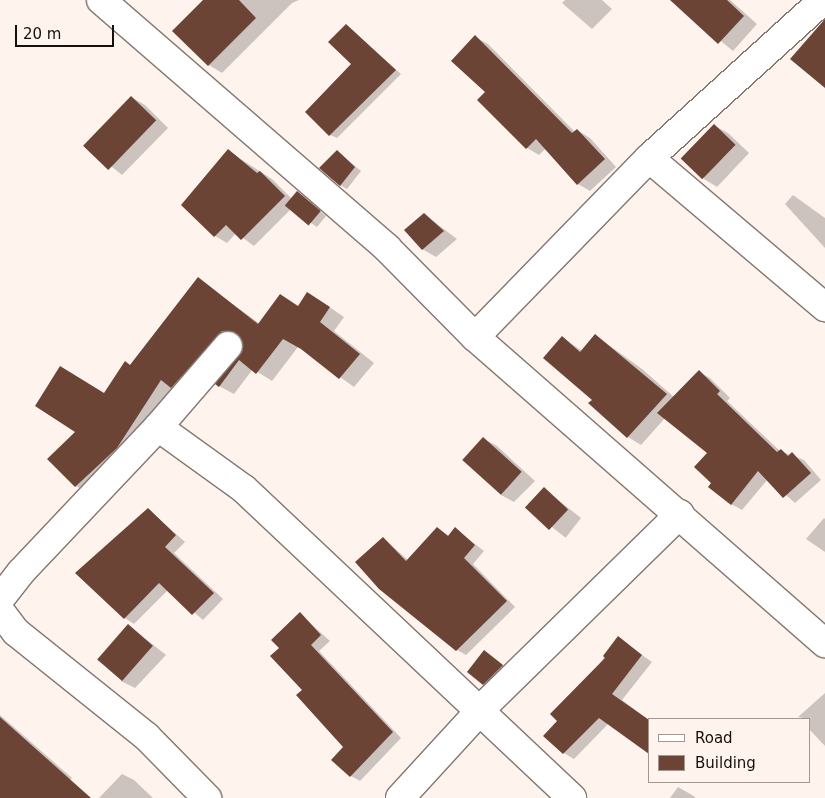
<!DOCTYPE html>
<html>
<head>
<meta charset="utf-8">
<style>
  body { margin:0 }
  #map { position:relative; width:825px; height:798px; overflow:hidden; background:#fff3ee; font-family:"DejaVu Sans",sans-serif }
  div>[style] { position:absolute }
  .shadow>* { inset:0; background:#0003; transform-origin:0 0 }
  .building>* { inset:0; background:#6b4436; transform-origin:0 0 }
  .roads { filter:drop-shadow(1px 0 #847772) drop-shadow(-1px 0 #847772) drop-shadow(0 1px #847772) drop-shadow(0 -1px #847772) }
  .minor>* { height:28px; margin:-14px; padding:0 14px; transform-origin:14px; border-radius:14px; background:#fff }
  span { translate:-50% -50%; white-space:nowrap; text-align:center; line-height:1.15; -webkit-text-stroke:5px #fff3ee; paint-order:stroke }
  .legend { position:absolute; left:648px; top:718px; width:162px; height:65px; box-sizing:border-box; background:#fff3ee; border:1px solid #a19894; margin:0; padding:6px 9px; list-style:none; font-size:15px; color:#15100e }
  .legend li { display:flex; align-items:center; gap:10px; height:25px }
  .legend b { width:25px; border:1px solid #a19894 }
  .scale { position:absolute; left:15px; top:25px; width:99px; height:22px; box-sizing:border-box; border:2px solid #15100e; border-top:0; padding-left:6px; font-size:15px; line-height:18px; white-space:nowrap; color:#15100e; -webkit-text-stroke:4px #fff3ee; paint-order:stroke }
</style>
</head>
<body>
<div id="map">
  <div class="shadow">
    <i style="clip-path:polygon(204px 0,299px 0,292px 3px,222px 73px,209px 65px,174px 31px)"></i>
    <i style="clip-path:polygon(565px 0,602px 0,612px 9px,592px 29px,562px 3px)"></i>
    <i style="clip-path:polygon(693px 0,730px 0,757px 24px,733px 51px,684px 11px)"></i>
    <i style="clip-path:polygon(346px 26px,401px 74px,337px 138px,330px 135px,353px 64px)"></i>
    <i style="clip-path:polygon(475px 37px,488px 44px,575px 132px,577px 130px,590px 138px,616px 167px,590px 191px,578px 184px,546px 148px,539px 155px,527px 148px,479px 100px,487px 92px)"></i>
    <i style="clip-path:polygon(131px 97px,145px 105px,168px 128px,122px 175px,85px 145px)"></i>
    <i style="clip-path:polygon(715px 126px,728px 133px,749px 153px,717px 187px,704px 179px)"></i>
    <i style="clip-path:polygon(228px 151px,272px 179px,292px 199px,298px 193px,326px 216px,317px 227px,291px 209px,254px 246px,236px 233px,227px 243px,215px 236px)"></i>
    <i style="clip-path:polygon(337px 151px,361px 171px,347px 189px,340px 185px)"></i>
    <i style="clip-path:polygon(793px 195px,825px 218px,825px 248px,785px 204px)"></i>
    <i style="clip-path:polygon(424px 214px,457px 239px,436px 257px,422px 249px)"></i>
    <i style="clip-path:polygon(198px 279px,260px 324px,299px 307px,322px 302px,344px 317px,334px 331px,374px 363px,354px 387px,298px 347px,272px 381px,253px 369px,234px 394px,219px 386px,245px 349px,239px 339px,90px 495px,76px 486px,77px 432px)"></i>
    <i style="clip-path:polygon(595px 335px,642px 369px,674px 397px,699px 372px,710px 378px,730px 398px,727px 401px,780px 451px,804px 460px,821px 480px,795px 503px,768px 479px,742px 510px,731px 504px,713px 482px,709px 453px,665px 418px,641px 445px,628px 437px,594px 399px,562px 337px,582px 351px)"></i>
    <i style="clip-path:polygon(484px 439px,497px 446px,535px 481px,514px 502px,501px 495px)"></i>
    <i style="left:544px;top:489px;width:47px;height:25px;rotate:38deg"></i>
    <i style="clip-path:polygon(148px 509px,185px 542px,174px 553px,223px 599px,203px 620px,168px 590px,134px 624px,125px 618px)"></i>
    <i style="clip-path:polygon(824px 518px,825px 519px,825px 552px,806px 539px)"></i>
    <i style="clip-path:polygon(437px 528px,449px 536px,456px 529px,484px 551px,473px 564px,515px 607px,466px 655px,457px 650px,383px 538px,408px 560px)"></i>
    <i style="clip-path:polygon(300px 614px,330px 641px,319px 651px,401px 738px,360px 781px,351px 776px,345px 747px,304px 690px)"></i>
    <i style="clip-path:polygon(128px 625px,166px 655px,135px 688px,121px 681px)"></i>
    <i style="clip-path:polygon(618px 638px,652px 662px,622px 700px,649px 720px,609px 723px,574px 759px,564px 753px,559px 721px)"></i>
    <i style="clip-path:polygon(491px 656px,509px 670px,491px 687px,484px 684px)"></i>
    <i style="clip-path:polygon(825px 693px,825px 746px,809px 729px,809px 719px,798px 717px)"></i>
    <i style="clip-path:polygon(0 715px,72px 778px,54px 798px,14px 798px,0 785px)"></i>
    <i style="clip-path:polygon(122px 774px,134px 780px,153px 798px,99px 798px)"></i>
    <i style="clip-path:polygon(678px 787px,692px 795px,696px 798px,670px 798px)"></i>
  </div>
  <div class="building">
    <i style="clip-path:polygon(203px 0,239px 0,256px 18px,208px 66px,172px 31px)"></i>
    <i style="clip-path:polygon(670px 0,727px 0,744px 16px,718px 44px)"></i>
    <i style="clip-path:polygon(825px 19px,825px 88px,790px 59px)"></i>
    <i style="clip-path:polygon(346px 24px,396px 70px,329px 136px,305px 112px,351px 64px,328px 42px)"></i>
    <i style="clip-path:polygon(475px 35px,572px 133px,577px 129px,605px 159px,577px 185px,536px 139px,526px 149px,477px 100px,485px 92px,451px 61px)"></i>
    <i style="left:131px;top:96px;width:35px;height:69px;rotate:44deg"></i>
    <i style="left:714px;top:124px;width:30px;height:48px;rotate:44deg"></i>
    <i style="clip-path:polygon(228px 149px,257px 173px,260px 171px,285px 196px,241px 240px,226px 225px,214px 237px,181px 205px)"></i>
    <i style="clip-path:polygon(337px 150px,355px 167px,340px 186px,319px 168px)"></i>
    <i style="left:297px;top:191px;width:31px;height:19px;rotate:40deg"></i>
    <i style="clip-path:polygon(424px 213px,444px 231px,422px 250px,404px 230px)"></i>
    <i style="clip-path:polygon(198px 277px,258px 324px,280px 294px,298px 306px,307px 292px,330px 307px,320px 322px,360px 354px,339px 379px,301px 349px,283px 339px,256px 374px,239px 360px,219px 387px,215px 384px,243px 348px,238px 334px,222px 331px,171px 388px,161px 380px,117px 448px,75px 487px,47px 459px,75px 432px,35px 406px,60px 366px,104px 393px,125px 361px,130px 365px)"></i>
    <i style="clip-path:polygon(595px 334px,667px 394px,627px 438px,588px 403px,592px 400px,543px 358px,562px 336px,580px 352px)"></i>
    <i style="clip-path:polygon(699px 370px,720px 391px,717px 394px,777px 452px,781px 449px,788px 456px,792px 452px,811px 473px,783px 498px,758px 471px,731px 505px,708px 487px,711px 483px,694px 467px,707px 453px,657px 413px)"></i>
    <i style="left:483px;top:437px;width:52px;height:31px;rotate:42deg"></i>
    <i style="left:544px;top:487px;width:33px;height:28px;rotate:43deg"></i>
    <i style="clip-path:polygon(148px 508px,176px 535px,165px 547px,214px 593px,192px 615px,159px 583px,124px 619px,75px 573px)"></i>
    <i style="clip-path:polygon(437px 527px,448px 536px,455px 527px,475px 545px,464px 558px,507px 601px,456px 651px,379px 589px,355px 562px,383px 537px,406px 561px)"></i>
    <i style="clip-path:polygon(300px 612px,321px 635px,311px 645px,393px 732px,350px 777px,331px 760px,343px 747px,296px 695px,302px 690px,270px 656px,279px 648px,271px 640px)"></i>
    <i style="left:128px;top:624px;width:33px;height:47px;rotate:41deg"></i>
    <i style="clip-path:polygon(618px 636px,642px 655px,612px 694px,649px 720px,649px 754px,599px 718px,563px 754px,543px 736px,557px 721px,550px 714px,605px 658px,603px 656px)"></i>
    <i style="clip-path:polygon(484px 650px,503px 665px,483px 685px,467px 672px)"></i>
    <i style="clip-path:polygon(0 717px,91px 798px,0 798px)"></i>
  </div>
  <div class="roads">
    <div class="minor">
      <i style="left:101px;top:0;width:379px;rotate:40.9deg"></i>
      <i style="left:387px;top:248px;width:125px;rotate:45.3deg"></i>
      <i style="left:475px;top:337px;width:465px;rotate:41.2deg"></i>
      <i style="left:649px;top:158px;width:231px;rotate:40.3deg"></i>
      <i style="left:475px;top:337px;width:250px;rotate:-45.8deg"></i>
      <i style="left:649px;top:158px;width:235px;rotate:-42.2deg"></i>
      <i style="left:158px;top:427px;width:107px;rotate:-49.2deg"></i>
      <i style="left:0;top:599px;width:34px;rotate:-52deg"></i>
      <i style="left:21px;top:572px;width:199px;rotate:-46.6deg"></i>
      <i style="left:158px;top:427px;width:106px;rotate:35.8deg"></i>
      <i style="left:244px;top:489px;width:451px;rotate:43.3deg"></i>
      <i style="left:0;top:611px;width:26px;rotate:53deg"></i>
      <i style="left:16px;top:632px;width:168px;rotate:38.7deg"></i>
      <i style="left:147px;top:737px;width:86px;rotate:45.5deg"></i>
      <i style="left:400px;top:798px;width:129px;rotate:-47.5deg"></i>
      <i style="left:487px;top:703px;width:270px;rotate:-44.4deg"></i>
    </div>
  </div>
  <ul class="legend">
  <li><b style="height:6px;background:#fff"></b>Road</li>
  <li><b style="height:14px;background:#6b4436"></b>Building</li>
  </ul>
  <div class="scale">20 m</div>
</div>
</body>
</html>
